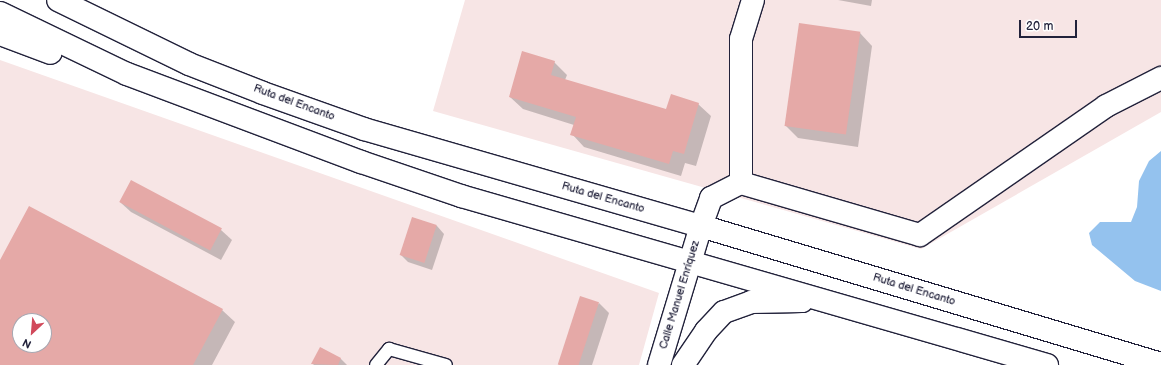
<!DOCTYPE html>
<html>
<head>
<meta charset="utf-8">
<style>
  body { margin:0 }
  #map { position:relative; width:1161px; height:365px; overflow:hidden; background:#fff; font-family:"Balsamiq Sans",sans-serif }
  div>[style] { position:absolute }
  .built>* { inset:0; background:#f7e5e5 }
  .water>* { inset:0; background:#94c2ee }
  .shadow>* { inset:0; background:#0003 }
  .building>* { inset:0; background:#e5a9a7; transform-origin:0 0 }
  .roads { filter:drop-shadow(1px 0 #22223b) drop-shadow(-1px 0 #22223b) drop-shadow(0 1px #22223b) drop-shadow(0 -1px #22223b) }
  .service>* { height:12px; margin:-6px; padding:0 6px; transform-origin:6px; border-radius:6px; background:#fff }
  .minor>* { height:22px; margin:-11px; padding:0 11px; transform-origin:11px; border-radius:11px; background:#fff }
  .tertiary>* { height:22px; margin:-11px; padding:0 11px; transform-origin:11px; border-radius:11px; background:#fff }
  .primary>* { height:22px; margin:-11px; padding:0 11px; transform-origin:11px; border-radius:11px; background:#fff }
  span { translate:-50% -50%; white-space:nowrap; text-align:center; line-height:1.15; -webkit-text-stroke:3px #fff; paint-order:stroke }
  .street-label { font-size:11px; color:#22223b }
  .north { position:absolute; left:12px; top:313px; width:40px; height:40px; box-sizing:border-box; background:#fff; border:1px solid #a7a7b1; border-radius:50%; rotate:206deg; font-size:11px; font-weight:700; line-height:16px; text-align:center; color:#22223b }
  .north::after { content:''; display:block; margin:auto; width:14px; height:18px; background:#d1495b; clip-path:polygon(50% 0,100% 100%,50% 72%,0 100%) }
  .scale { position:absolute; left:1019px; top:20px; width:58px; height:18px; box-sizing:border-box; border:2px solid #22223b; border-top:0; padding-left:5px; font-size:12px; line-height:14px; white-space:nowrap; color:#22223b; -webkit-text-stroke:3px #fff; paint-order:stroke }
</style>
</head>
<body>
<div id="map">
  <div class="built">
    <i style="clip-path:polygon(465px 0,1161px 0,1161px 112px,921px 249px,433px 111px)"></i>
    <i style="clip-path:polygon(evenodd,0 60px,659px 293px,639px 365px,0 365px,0 60px,20px 321px,44px 321px,44px 345px,20px 345px,20px 321px)"></i>
  </div>
  <div class="water">
    <i style="clip-path:polygon(1161px 151px,1161px 291px,1135px 281px,1092px 245px,1089px 233px,1100px 222px,1131px 222px,1137px 207px,1139px 181px,1149px 161px)"></i>
  </div>
  <div class="shadow">
    <i style="clip-path:polygon(838px 0,872px 0,871px 6px)"></i>
    <i style="clip-path:polygon(860px 33px,872px 46px,858px 147px,798px 138px,786px 126px)"></i>
    <i style="clip-path:polygon(554px 62px,567px 75px,565px 80px,666px 111px,698px 104px,711px 116px,696px 166px,685px 163px,681px 176px,584px 147px,572px 134px,574px 125px,523px 109px,510px 97px)"></i>
    <i style="clip-path:polygon(120px 202px,221px 230px,232px 240px,221px 260px,131px 212px)"></i>
    <i style="clip-path:polygon(413px 218px,437px 226px,444px 234px,432px 270px,408px 262px,401px 255px)"></i>
    <i style="clip-path:polygon(evenodd,0 262px,222px 310px,235px 322px,212px 365px,0 365px,0 262px,20px 321px,44px 321px,44px 345px,20px 345px,20px 321px)"></i>
    <i style="clip-path:polygon(599px 303px,609px 313px,592px 365px,559px 365px)"></i>
    <i style="clip-path:polygon(321px 348px,341px 359px,347px 365px,314px 365px,313px 364px)"></i>
  </div>
  <div class="building">
    <i style="left:799px;top:23px;width:62px;height:104px;rotate:8deg"></i>
    <i style="clip-path:polygon(522px 51px,555px 61px,551px 75px,666px 109px,671px 94px,699px 103px,684px 154px,673px 151px,669px 164px,570px 135px,576px 117px,509px 97px)"></i>
    <i style="left:131px;top:180px;width:103px;height:25px;rotate:28deg"></i>
    <i style="clip-path:polygon(evenodd,29px 206px,223px 309px,193px 365px,0 365px,0 260px,29px 206px,20px 321px,44px 321px,44px 345px,20px 345px,20px 321px)"></i>
    <i style="left:412px;top:217px;width:26px;height:40px;rotate:18deg"></i>
    <i style="left:580px;top:296px;width:20px;height:72px;rotate:18deg"></i>
    <i style="clip-path:polygon(320px 347px,341px 358px,338px 365px,311px 364px)"></i>
  </div>
  <div class="roads">
    <div class="service">
      <i style="left:376px;top:365px;width:21px;rotate:-51deg"></i>
      <i style="left:389px;top:349px;width:59px;rotate:15.7deg"></i>
    </div>
    <div class="minor">
      <i style="left:741px;top:183px;width:144px;rotate:-90deg"></i>
      <i style="left:741px;top:39px;width:41px;rotate:-72.9deg"></i>
      <i style="left:701px;top:226px;width:30px;rotate:-70deg"></i>
      <i style="left:711px;top:198px;width:34px;rotate:-27deg"></i>
      <i style="left:741px;top:183px;width:186px;rotate:16.2deg"></i>
      <i style="left:920px;top:235px;width:226px;rotate:-34.7deg"></i>
      <i style="left:1106px;top:106px;width:62px;rotate:-27deg"></i>
    </div>
    <div class="tertiary">
      <i style="left:659px;top:365px;width:145px;rotate:-73.2deg"></i>
    </div>
    <div class="primary">
      <i style="left:58px;top:0;width:146px;rotate:26deg"></i>
      <i style="left:189px;top:64px;width:79px;rotate:21.4deg"></i>
      <i style="left:263px;top:93px;width:107px;rotate:19.6deg"></i>
      <i style="left:364px;top:129px;width:351px;rotate:16.1deg"></i>
      <i style="left:701px;top:226px;width:480px;rotate:16.7deg"></i>
      <i style="left:0;top:13px;width:141px;rotate:25.7deg"></i>
      <i style="left:127px;top:74px;width:250px;rotate:20.6deg"></i>
      <i style="left:361px;top:162px;width:106px;rotate:18.8deg"></i>
      <i style="left:461px;top:196px;width:610px;rotate:16.09deg"></i>
      <i style="left:0;top:34px;width:54px;rotate:20.4deg"></i>
      <i style="left:683px;top:365px;width:41px;rotate:-55.9deg"></i>
      <i style="left:706px;top:331px;width:26px;rotate:-47deg"></i>
      <i style="left:724px;top:312px;width:29px;rotate:-20deg"></i>
      <i style="left:751px;top:302px;width:51px;rotate:-1.1deg"></i>
    </div>
  </div>
  <div class="street-label">
    <span style="left:294px;top:103px;rotate:20deg">Ruta del Encanto</span>
    <span style="left:603px;top:198px;rotate:16deg">Ruta del Encanto</span>
    <span style="left:914px;top:290px;rotate:17deg">Ruta del Encanto</span>
    <span style="left:680px;top:295px;rotate:-73deg">Calle Manuel Enríquez</span>
  </div>
  <div class="north">N</div>
  <div class="scale">20 m</div>
</div>
</body>
</html>
